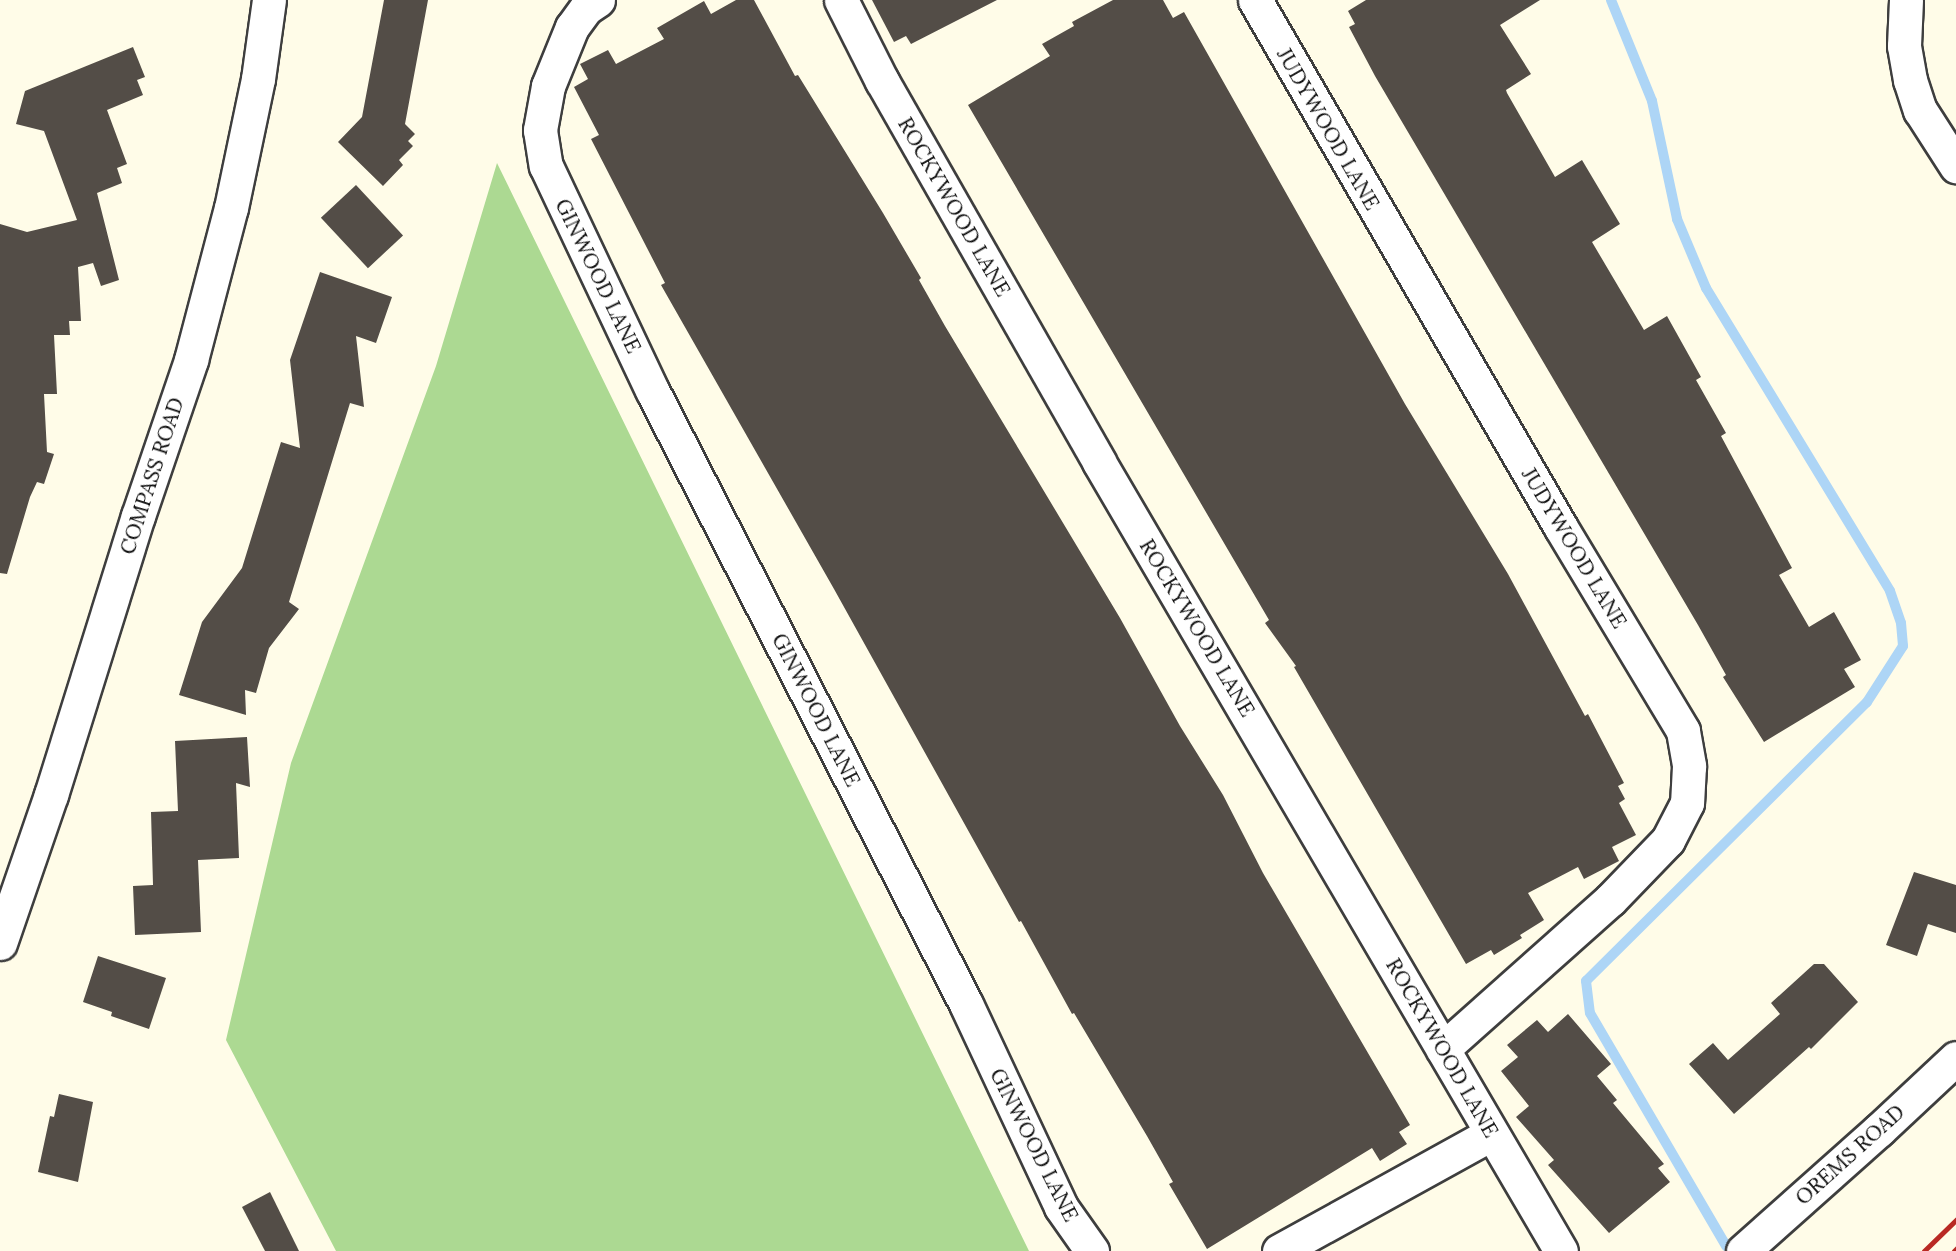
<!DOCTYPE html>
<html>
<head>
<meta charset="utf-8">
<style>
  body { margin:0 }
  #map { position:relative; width:1956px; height:1251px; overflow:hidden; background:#fffce8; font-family:Lora,serif }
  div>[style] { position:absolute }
  .forest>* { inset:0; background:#acd992 }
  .stream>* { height:10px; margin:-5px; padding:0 5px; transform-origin:5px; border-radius:5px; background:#add5f6 }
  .building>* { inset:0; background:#534d47; transform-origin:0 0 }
  .roads { filter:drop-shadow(2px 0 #3e3e3e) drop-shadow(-2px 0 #3e3e3e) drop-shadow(0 2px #3e3e3e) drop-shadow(0 -2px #3e3e3e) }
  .minor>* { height:33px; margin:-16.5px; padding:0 16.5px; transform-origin:16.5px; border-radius:16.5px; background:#fff }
  .rail>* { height:4.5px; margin:-2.25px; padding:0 2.25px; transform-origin:2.25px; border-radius:2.25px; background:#b92924 }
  span { translate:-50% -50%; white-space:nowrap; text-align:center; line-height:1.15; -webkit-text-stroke:6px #fff; paint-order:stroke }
  .street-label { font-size:21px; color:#0b0b0b }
</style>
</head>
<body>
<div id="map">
  <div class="forest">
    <i style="clip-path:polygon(497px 163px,1029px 1251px,336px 1251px,226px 1040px,291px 763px,436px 366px)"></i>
  </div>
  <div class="stream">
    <i style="left:1611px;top:0;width:109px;rotate:67.9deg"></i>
    <i style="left:1652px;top:101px;width:121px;rotate:78deg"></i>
    <i style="left:1677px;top:219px;width:75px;rotate:67.2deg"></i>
    <i style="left:1706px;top:288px;width:354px;rotate:58.7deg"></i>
    <i style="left:1890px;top:591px;width:34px;rotate:71deg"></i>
    <i style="left:1901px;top:623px;width:23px;rotate:85deg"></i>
    <i style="left:1903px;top:646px;width:67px;rotate:122.7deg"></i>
    <i style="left:1867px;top:702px;width:396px;rotate:135.2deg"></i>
    <i style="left:1586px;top:981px;width:32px;rotate:83deg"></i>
    <i style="left:1590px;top:1013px;width:270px;rotate:59.7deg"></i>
  </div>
  <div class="building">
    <i style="clip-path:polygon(384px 0,428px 0,405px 124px,415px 134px,408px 141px,413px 146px,399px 160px,403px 165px,383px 186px,338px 142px,362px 117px)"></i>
    <i style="clip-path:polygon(736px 0,754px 0,795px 76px,798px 75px,883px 213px,921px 278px,919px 280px,945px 326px,1120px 618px,1180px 726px,1223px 795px,1263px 873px,1410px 1125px,1399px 1132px,1407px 1144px,1380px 1161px,1372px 1148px,1207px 1249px,1169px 1184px,1173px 1182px,1147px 1136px,1074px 1013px,1072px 1014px,1021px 921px,1019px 922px,834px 589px,661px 285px,665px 283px,591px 139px,599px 135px,574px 87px,588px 79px,580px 64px,608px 50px,616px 64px,664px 39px,657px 28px,704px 1px,711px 14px)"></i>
    <i style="clip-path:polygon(872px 0,997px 0,911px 44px,906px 36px,894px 42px)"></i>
    <i style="clip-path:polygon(1113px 0,1163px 0,1173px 18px,1184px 12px,1405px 404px,1508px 574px,1585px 716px,1588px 714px,1624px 783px,1618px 786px,1625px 799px,1619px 803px,1636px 835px,1612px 847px,1619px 861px,1584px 879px,1578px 867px,1528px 893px,1544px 920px,1520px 935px,1522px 938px,1494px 955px,1491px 950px,1466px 964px,1294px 667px,1296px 666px,1265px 623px,1269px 620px,968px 105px,1050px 56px,1042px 44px,1074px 26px,1072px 22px)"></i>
    <i style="clip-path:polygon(1366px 0,1540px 0,1500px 25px,1531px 74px,1506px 90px,1507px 93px,1555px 177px,1582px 160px,1620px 224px,1592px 242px,1644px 330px,1667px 316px,1701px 377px,1696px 380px,1726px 433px,1721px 436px,1792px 568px,1779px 575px,1809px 627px,1834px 612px,1861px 660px,1844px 669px,1855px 687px,1764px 742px,1723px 677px,1726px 675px,1698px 625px,1375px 76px,1349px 27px,1355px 24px,1348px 11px)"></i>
    <i style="clip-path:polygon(133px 47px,145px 77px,137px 80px,143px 95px,107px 110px,127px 164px,117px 168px,122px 183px,97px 193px,119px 280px,101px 286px,93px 263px,78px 267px,81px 321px,69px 321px,70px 335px,54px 335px,57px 394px,44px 394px,47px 452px,54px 454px,44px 484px,37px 482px,30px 497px,7px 574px,0 573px,0 224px,27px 232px,77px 220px,44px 131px,16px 124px,25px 91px)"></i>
    <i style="left:356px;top:185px;width:69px;height:48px;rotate:47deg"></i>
    <i style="clip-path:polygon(320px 272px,392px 297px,376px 343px,356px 336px,364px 407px,350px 403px,289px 602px,299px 609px,269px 648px,256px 693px,245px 690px,246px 715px,179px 695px,202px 622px,242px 568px,281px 442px,300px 448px,290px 360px)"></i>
    <i style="clip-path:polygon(247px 737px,250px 787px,236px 783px,239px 858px,198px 860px,201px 932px,135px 935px,133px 886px,153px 885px,151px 812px,178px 811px,175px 741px)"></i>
    <i style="clip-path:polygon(1914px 872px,1956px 885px,1956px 933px,1928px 924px,1917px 956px,1886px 945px)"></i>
    <i style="clip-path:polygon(98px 956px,166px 978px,149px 1029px,111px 1016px,112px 1012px,83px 1002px)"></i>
    <i style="clip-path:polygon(1814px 964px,1824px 964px,1858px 1002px,1811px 1049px,1809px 1047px,1734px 1114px,1689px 1064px,1713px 1043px,1728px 1060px,1780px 1014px,1771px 1003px)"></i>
    <i style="clip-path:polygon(1568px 1014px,1611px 1064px,1597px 1076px,1617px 1100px,1613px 1103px,1664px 1164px,1658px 1168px,1670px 1182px,1609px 1233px,1548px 1165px,1554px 1160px,1516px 1117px,1529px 1106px,1501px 1071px,1518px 1057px,1507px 1045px,1537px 1020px,1548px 1032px)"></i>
    <i style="clip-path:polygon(59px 1094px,93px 1102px,78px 1182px,38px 1172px,50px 1116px,54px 1117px)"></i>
    <i style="clip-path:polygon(270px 1192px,299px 1251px,265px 1251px,242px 1207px)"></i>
  </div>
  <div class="roads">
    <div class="minor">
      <i style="left:598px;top:0;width:14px;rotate:146deg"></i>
      <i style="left:586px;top:8px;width:24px;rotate:126deg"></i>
      <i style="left:572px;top:27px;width:64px;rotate:112.1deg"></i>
      <i style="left:548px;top:86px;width:45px;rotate:100.3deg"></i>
      <i style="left:540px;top:130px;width:36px;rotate:81deg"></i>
      <i style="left:546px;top:166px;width:250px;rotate:64.7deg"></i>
      <i style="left:653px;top:392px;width:687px;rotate:62.91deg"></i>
      <i style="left:966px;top:1004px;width:224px;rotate:64.9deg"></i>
      <i style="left:1061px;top:1207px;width:54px;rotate:54.8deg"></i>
      <i style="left:841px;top:0;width:91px;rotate:63.2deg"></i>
      <i style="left:882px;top:81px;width:438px;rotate:60.3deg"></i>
      <i style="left:1099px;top:462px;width:914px;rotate:59.65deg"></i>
      <i style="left:1255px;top:0;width:608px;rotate:59.89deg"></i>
      <i style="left:1560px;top:526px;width:239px;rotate:59deg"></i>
      <i style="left:1683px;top:731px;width:36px;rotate:80deg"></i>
      <i style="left:1689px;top:766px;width:37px;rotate:93deg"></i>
      <i style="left:1687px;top:803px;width:42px;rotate:117.2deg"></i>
      <i style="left:1668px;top:840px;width:83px;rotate:134deg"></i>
      <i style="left:1610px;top:900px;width:224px;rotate:138.3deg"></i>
      <i style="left:1906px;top:0;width:46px;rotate:92.5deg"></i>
      <i style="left:1904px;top:46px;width:35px;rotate:80deg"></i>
      <i style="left:1910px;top:80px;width:32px;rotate:72deg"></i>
      <i style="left:1920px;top:110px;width:67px;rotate:57.3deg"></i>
      <i style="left:0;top:943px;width:157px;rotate:-71deg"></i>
      <i style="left:51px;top:795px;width:292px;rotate:-72.7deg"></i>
      <i style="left:138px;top:516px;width:165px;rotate:-71.2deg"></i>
      <i style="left:191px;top:360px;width:157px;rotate:-75.3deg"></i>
      <i style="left:231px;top:208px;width:132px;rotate:-78.2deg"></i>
      <i style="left:258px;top:79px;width:80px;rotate:-82.1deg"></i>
      <i style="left:1279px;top:1251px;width:242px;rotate:-28.9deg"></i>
      <i style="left:1743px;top:1251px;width:182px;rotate:-41.7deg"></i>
      <i style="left:1879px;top:1130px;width:105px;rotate:-43.1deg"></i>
    </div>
  </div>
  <div class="rail">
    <i style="left:1924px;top:1251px;width:45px;rotate:-44.1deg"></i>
    <i style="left:1954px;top:1251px;width:3px;rotate:-45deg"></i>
  </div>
  <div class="street-label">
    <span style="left:1328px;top:129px;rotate:60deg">JUDYWOOD LANE</span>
    <span style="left:954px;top:207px;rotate:60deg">ROCKYWOOD LANE</span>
    <span style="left:598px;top:276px;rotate:64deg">GINWOOD LANE</span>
    <span style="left:152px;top:476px;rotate:-72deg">COMPASS ROAD</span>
    <span style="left:1574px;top:548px;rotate:59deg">JUDYWOOD LANE</span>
    <span style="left:1197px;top:628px;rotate:59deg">ROCKYWOOD LANE</span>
    <span style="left:816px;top:710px;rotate:63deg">GINWOOD LANE</span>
    <span style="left:1442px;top:1048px;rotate:60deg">ROCKYWOOD LANE</span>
    <span style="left:1034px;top:1145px;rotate:63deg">GINWOOD LANE</span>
    <span style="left:1850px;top:1155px;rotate:-42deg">OREMS ROAD</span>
  </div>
</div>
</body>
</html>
